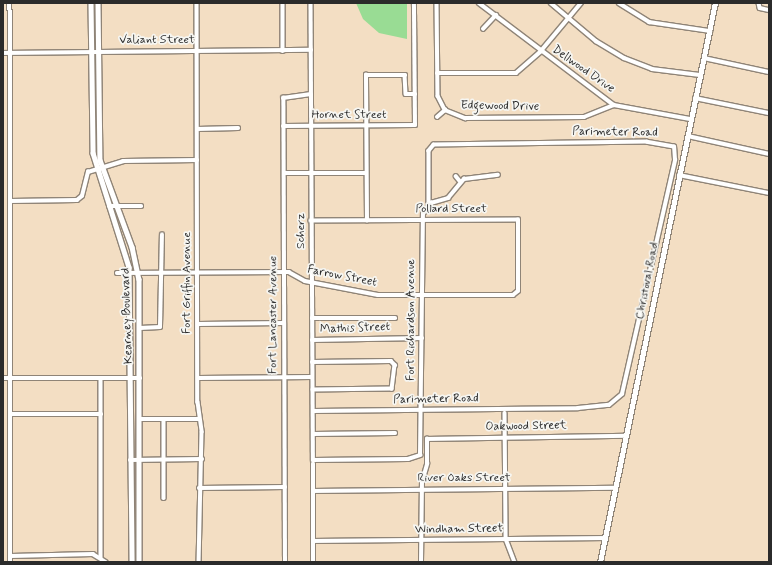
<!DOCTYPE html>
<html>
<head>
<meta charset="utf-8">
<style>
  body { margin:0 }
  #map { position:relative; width:772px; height:565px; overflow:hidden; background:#f3dec3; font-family:Mynerve,sans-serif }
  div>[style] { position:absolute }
  .green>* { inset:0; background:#99dc94 }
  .roads { filter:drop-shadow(1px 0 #8f8477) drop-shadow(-1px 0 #8f8477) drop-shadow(0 1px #8f8477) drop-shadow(0 -1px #8f8477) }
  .minor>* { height:3.5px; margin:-1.75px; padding:0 1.75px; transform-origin:1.75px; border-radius:1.75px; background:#fff }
  .tertiary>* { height:4.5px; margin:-2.25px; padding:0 2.25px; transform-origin:2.25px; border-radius:2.25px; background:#fff }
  span { translate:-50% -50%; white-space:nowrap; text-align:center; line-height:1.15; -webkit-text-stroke:3.5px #f6f6f2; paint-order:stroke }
  .street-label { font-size:12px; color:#2b2b2b }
  .frame { position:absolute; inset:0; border:4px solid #2b2b2b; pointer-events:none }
</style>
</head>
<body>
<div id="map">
  <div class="green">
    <i style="clip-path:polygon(356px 3px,407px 3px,407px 39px,379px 33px,363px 19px)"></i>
  </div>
  <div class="roads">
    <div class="minor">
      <i style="left:10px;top:3px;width:559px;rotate:89.9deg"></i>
      <i style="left:197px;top:3px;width:399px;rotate:89.9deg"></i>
      <i style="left:198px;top:402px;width:30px;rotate:82deg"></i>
      <i style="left:202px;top:432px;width:130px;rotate:91.3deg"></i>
      <i style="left:283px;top:3px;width:48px;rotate:90deg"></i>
      <i style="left:311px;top:3px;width:457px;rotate:89.7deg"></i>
      <i style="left:313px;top:460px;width:95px;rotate:-0.6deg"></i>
      <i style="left:408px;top:459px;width:13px;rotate:-18deg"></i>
      <i style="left:420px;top:455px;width:241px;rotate:-89.3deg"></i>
      <i style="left:423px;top:214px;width:14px;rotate:-54deg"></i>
      <i style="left:431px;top:203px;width:18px;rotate:-16deg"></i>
      <i style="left:448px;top:198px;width:25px;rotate:-50deg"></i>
      <i style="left:464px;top:179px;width:34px;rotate:-7deg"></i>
      <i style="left:437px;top:3px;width:93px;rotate:89.4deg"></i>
      <i style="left:438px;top:96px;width:16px;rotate:63deg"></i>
      <i style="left:445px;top:110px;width:22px;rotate:22deg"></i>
      <i style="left:465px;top:118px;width:119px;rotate:-0.5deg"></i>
      <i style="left:584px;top:117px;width:32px;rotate:-22deg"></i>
      <i style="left:479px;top:3px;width:169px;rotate:37.1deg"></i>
      <i style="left:614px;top:105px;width:77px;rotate:10.4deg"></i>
      <i style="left:551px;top:3px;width:59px;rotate:40.2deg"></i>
      <i style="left:596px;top:41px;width:33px;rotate:31deg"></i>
      <i style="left:624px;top:58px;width:30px;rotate:21deg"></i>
      <i style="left:652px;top:69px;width:48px;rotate:7.1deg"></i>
      <i style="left:619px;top:3px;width:36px;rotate:32deg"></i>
      <i style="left:649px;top:22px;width:62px;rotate:8.4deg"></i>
      <i style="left:759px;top:3px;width:5px;rotate:79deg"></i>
      <i style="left:760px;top:8px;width:9px;rotate:13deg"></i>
      <i style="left:483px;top:29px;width:19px;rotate:-47deg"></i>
      <i style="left:3px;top:53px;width:308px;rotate:-0.6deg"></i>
      <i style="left:704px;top:58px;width:66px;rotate:12.2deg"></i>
      <i style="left:437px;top:73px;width:79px"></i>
      <i style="left:516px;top:73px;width:32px;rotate:-41deg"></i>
      <i style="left:540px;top:52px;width:64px;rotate:-50.1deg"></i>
      <i style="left:695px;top:98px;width:76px;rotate:11.5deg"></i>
      <i style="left:437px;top:117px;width:11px;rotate:-41deg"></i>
      <i style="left:283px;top:126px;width:132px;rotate:-0.4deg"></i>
      <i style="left:415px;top:125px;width:122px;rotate:-90.5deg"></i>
      <i style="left:197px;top:129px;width:41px;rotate:-1.4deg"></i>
      <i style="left:688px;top:136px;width:83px;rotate:12.5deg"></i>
      <i style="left:284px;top:173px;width:82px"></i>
      <i style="left:679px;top:175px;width:92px;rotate:11.3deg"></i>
      <i style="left:456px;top:176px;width:6px;rotate:51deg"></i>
      <i style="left:10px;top:201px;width:67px;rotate:-0.9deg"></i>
      <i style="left:77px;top:200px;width:6px;rotate:-39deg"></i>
      <i style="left:82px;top:196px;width:25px;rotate:-76deg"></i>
      <i style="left:88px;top:172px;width:37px;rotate:-17deg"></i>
      <i style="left:123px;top:161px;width:74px;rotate:-0.8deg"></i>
      <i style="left:109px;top:206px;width:32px"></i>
      <i style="left:367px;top:221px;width:146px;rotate:-90.4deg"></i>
      <i style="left:366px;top:75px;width:39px"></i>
      <i style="left:405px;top:75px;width:19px;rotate:87deg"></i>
      <i style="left:406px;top:94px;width:9px"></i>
      <i style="left:117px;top:273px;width:172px;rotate:-0.3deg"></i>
      <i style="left:289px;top:272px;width:18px;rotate:29deg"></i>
      <i style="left:305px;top:281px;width:74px;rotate:10.9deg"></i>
      <i style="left:378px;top:295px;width:135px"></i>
      <i style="left:513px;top:295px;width:6px;rotate:-39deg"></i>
      <i style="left:518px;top:291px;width:71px;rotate:-90deg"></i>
      <i style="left:518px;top:220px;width:207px;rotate:179.7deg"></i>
      <i style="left:312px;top:318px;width:83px"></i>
      <i style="left:198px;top:324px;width:86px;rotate:-0.7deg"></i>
      <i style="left:140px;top:328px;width:20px;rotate:-3deg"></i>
      <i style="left:160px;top:327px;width:92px;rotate:-88.8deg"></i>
      <i style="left:312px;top:340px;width:110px;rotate:-1deg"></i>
      <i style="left:312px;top:362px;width:79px;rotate:-0.7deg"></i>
      <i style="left:391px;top:361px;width:6px;rotate:45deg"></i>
      <i style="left:395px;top:365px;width:24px;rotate:97deg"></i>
      <i style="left:392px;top:389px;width:79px;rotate:179.3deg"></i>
      <i style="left:3px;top:378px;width:137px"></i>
      <i style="left:101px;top:378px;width:179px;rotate:90deg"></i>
      <i style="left:198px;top:378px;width:114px;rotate:-0.5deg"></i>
      <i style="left:313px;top:411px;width:265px;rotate:-0.6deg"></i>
      <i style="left:578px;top:408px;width:31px;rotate:-6deg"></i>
      <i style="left:609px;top:405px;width:17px;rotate:-40deg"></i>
      <i style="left:622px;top:394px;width:240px;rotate:-77.2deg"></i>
      <i style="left:675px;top:160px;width:13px;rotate:-94deg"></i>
      <i style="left:674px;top:147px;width:27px;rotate:-170deg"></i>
      <i style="left:647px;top:142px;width:213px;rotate:179.2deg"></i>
      <i style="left:434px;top:145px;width:8px;rotate:130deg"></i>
      <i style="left:429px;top:151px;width:54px;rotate:90deg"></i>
      <i style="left:505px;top:413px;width:126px;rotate:89.5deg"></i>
      <i style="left:506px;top:539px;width:25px;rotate:69deg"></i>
      <i style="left:11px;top:414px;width:90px"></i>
      <i style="left:140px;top:419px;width:59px"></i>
      <i style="left:164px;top:419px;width:79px;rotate:90deg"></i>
      <i style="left:313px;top:434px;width:82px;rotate:-0.7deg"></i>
      <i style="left:130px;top:460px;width:72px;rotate:-0.8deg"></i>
      <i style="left:199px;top:488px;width:86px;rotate:-0.7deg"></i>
      <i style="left:313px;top:491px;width:302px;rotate:-0.6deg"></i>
      <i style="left:313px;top:541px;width:292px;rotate:-0.6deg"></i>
      <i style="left:11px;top:556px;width:82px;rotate:-1.4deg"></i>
      <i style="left:93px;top:554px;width:15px;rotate:32deg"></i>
      <i style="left:285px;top:562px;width:464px;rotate:-90.2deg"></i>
      <i style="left:283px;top:98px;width:28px;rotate:-8deg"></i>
      <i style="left:313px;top:562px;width:98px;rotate:-90deg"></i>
      <i style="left:421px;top:562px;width:80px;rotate:-89.3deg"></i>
      <i style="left:422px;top:482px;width:19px;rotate:-74deg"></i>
      <i style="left:427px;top:464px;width:25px;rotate:-90deg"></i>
      <i style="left:427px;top:439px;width:199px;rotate:-0.9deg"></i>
    </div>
    <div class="tertiary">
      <i style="left:91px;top:3px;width:150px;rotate:89.2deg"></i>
      <i style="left:93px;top:153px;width:120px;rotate:72.5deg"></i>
      <i style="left:129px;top:267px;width:295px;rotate:89.4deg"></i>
      <i style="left:98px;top:3px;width:157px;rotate:89.3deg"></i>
      <i style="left:100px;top:160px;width:93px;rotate:69.8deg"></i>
      <i style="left:132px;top:247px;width:33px;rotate:78deg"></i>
      <i style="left:139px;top:279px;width:283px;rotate:90deg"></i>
      <i style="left:600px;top:562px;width:571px;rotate:-78.38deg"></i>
    </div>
  </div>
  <div class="street-label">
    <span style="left:157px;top:41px">Valiant Street</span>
    <span style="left:583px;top:70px;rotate:35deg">Dellwood Drive</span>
    <span style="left:500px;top:107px;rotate:1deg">Edgewood Drive</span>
    <span style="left:349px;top:116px">Hornet Street</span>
    <span style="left:615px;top:133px;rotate:1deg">Parimeter Road</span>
    <span style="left:451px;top:210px">Pollard Street</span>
    <span style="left:302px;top:231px;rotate:-90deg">Scherz</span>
    <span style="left:342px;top:277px;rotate:11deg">Farrow Street</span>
    <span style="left:648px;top:281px;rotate:-79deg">Christoval Road</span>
    <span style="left:188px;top:283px;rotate:-90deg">Fort Griffin Avenue</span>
    <span style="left:274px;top:315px;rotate:-90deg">Fort Lancaster Avenue</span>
    <span style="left:128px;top:316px;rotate:-92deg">Kearney Boulevard</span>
    <span style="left:412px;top:320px;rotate:-90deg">Fort Richardson Avenue</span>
    <span style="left:355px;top:329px;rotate:-2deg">Mathis Street</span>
    <span style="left:436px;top:400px;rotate:-1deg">Parimeter Road</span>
    <span style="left:526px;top:427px;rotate:-1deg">Oakwood Street</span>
    <span style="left:464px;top:479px">River Oaks Street</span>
    <span style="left:459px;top:530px;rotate:-1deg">Windham Street</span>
  </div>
  <div class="frame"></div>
</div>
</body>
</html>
